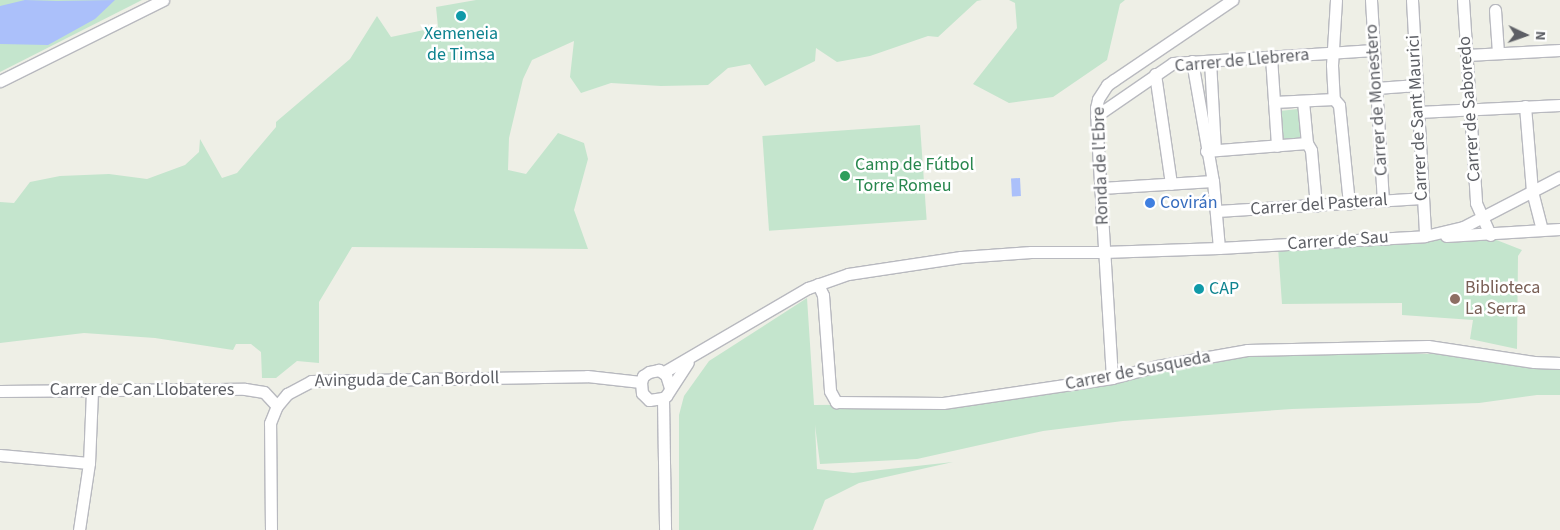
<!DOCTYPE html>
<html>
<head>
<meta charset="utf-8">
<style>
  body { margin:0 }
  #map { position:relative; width:1560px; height:530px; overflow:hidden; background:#eeefe6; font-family:"Source Sans 3",sans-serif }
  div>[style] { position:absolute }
  .green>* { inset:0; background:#c4e5cd; transform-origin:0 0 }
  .water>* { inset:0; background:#abc0fa; transform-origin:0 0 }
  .roads { filter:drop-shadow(1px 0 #b8b9bf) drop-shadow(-1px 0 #b8b9bf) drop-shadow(0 1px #b8b9bf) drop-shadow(0 -1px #b8b9bf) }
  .minor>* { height:11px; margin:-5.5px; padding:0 5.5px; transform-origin:5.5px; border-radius:5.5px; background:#fff }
  .dots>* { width:14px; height:14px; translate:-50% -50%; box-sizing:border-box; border:2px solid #fff; border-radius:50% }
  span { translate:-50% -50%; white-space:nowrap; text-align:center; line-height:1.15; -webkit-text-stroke:5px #fff; paint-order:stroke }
  .culture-label { font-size:18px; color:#0d838f }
  .left { translate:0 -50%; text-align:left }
  .street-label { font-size:18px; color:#5d5f65 }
  .leisure-label { font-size:18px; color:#27864d }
  .shop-label { font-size:18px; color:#366cbe }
  .education-label { font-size:18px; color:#785e54 }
  .north { position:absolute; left:1500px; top:10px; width:50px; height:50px; -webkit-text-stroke:4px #fff; paint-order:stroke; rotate:93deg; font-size:14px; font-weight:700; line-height:20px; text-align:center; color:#5d5f65 }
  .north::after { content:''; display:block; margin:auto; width:18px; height:22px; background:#5d5f65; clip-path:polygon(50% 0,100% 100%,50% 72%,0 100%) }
</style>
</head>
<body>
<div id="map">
  <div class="green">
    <i style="clip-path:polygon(0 0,142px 0,0 72px)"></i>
    <i style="clip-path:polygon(476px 0,982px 0,977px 1px,938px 37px,928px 36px,870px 56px,837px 62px,816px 48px,815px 61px,765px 86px,750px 64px,728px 68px,708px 85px,661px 86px,611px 83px,581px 93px,570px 77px,574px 41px,532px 60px,523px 79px,509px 138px,508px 170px,526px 174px,558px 133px,584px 143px,588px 159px,574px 210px,588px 249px,352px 247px,319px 302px,319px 363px,297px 361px,276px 378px,262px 378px,261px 352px,251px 344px,236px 344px,233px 350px,155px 338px,84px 333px,0 343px,0 202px,14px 203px,30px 182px,60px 176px,109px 174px,147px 179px,185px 165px,199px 152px,200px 139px,222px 178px,237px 173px,276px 127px,276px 122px,350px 59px,377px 16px,391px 37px,438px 27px,436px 7px)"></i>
    <i style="clip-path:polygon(1009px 0,1125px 0,1120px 4px,1107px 60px,1053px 97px,1009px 103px,973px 84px,1017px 28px,1015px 3px)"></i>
    <i style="left:1298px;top:109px;width:29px;height:18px;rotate:84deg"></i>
    <i style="left:920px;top:125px;width:95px;height:158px;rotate:86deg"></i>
    <i style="clip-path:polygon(1456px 239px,1494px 239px,1522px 250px,1518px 256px,1517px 349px,1470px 339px,1473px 320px,1402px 315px,1402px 303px,1282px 304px,1278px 247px)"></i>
    <i style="clip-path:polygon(807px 298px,814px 405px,940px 404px,1230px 356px,1306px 352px,1437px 354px,1560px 368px,1560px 395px,1537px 395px,1479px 403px,1292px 409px,1123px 421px,1043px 431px,917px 459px,820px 464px,815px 425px,817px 469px,853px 473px,953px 462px,859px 483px,825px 500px,813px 530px,679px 530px,679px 415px,684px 396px,709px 361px)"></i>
  </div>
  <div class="water">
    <i style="clip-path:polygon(25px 0,57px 1px,115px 0,95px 19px,48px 45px,0 44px,0 6px)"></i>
    <i style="left:1020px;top:178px;width:18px;height:9px;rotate:87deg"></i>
  </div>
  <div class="roads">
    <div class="minor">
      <i style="left:1336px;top:0;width:65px;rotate:93.5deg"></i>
      <i style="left:1332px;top:65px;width:34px;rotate:87deg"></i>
      <i style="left:1334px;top:99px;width:8px;rotate:50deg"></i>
      <i style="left:1339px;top:105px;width:99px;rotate:84.2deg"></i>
      <i style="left:1371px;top:0;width:201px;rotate:86.6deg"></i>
      <i style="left:1412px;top:0;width:236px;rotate:86.8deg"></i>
      <i style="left:1463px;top:0;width:203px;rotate:86.3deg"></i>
      <i style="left:1476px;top:203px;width:35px;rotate:66deg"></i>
      <i style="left:1495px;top:10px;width:43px;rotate:86deg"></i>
      <i style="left:1467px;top:55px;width:93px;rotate:-3.1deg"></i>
      <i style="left:1271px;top:57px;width:89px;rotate:86.1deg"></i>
      <i style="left:1192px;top:61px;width:122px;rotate:80.1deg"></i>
      <i style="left:1213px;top:181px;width:67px;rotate:84.9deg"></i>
      <i style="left:1210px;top:61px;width:89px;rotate:86.8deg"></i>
      <i style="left:1155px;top:74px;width:111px;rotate:81.7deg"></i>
      <i style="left:0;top:81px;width:182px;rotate:-26.4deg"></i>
      <i style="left:1376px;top:88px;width:41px;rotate:-4.2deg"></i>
      <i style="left:1303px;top:101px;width:42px;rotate:84.6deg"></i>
      <i style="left:1307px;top:143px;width:8px;rotate:60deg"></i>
      <i style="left:1311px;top:150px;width:56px;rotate:84.9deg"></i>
      <i style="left:1274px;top:102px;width:60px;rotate:-2.9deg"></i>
      <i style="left:1525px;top:106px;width:85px;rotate:85.3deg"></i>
      <i style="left:1532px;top:191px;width:40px;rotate:75.6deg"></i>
      <i style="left:1418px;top:112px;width:142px;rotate:-2.8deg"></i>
      <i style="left:1096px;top:116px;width:93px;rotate:-34.5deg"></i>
      <i style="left:1173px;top:63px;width:201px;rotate:-3.7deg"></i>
      <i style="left:1206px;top:151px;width:101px;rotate:-4.5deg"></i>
      <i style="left:1101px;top:188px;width:112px;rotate:-3.6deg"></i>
      <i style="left:1217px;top:211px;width:205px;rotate:-3.6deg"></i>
      <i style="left:1446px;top:236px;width:114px;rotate:-3.5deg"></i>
      <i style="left:818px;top:284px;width:12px;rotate:66deg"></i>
      <i style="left:823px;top:295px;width:96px;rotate:85.8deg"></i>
      <i style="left:830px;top:391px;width:13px;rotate:61deg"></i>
      <i style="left:836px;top:402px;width:107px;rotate:0.5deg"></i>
      <i style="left:943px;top:403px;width:171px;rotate:-8.4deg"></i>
      <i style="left:1112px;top:378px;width:47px;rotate:-14.9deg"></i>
      <i style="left:1157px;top:366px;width:91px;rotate:-10.1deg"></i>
      <i style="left:1247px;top:350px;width:181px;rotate:-1.3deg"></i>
      <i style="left:1428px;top:346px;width:107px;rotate:8.6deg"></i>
      <i style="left:1534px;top:362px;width:26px;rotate:2deg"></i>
      <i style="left:664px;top:372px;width:167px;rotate:-30.3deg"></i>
      <i style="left:808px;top:288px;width:42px;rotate:-19.3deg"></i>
      <i style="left:848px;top:274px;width:114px;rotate:-8.6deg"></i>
      <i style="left:961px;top:257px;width:70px;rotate:-4.1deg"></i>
      <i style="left:1031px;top:252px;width:72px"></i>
      <i style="left:1103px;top:252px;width:116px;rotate:-2deg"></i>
      <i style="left:1219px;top:248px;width:206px;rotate:-3.3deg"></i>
      <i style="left:1425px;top:236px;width:39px;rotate:-13deg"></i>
      <i style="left:1463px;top:227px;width:109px;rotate:-27.3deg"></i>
      <i style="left:1112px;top:378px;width:245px;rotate:-93.5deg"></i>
      <i style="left:1097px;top:133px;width:25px;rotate:-92deg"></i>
      <i style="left:1096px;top:108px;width:9px;rotate:-77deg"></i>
      <i style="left:1098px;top:99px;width:17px;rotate:-57deg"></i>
      <i style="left:1107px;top:85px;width:9px;rotate:-36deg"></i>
      <i style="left:1114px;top:80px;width:143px;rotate:-34.1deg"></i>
      <i style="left:670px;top:388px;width:14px;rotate:-107deg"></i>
      <i style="left:666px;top:375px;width:9px;rotate:-144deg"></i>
      <i style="left:659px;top:370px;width:10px;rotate:169deg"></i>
      <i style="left:649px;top:372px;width:7px;rotate:146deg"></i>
      <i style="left:643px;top:376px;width:6px;rotate:108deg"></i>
      <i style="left:641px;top:382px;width:11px;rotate:85deg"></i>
      <i style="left:642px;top:393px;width:10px;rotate:45deg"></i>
      <i style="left:649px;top:400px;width:14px;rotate:-8deg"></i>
      <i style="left:663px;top:398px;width:4px;rotate:-34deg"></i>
      <i style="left:666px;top:396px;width:40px;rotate:-57.1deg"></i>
      <i style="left:0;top:391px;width:245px;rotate:-0.5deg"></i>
      <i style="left:245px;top:389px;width:19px;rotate:9deg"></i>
      <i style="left:264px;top:392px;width:19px;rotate:47deg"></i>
      <i style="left:663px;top:398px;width:132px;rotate:89.1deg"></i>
      <i style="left:0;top:455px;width:89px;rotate:5.1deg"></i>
      <i style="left:79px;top:530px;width:68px;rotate:-81.5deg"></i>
      <i style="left:89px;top:463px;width:72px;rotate:-87.6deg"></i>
      <i style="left:271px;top:530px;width:107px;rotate:-90.5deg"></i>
      <i style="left:270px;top:423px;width:18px;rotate:-68deg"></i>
      <i style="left:277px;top:406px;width:16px;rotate:-50deg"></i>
      <i style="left:287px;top:394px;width:27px;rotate:-28deg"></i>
      <i style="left:311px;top:381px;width:276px;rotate:-1deg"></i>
      <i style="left:587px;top:376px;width:54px;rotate:6.3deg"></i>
    </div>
  </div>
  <div class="dots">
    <i style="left:461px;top:16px;background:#0f9aa8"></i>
    <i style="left:845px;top:176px;background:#2e9e5b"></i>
    <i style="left:1150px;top:203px;background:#3f7fe0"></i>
    <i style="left:1199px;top:289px;background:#0f9aa8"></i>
    <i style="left:1455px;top:299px;background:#8d6e63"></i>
  </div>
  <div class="culture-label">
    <span style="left:461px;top:45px">Xemeneia<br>de Timsa</span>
    <span class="left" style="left:1209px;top:289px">CAP</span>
  </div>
  <div class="street-label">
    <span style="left:1242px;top:61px;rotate:-5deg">Carrer de Llebrera</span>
    <span style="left:1377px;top:100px;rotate:-94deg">Carrer de Monestero</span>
    <span style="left:1470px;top:109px;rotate:-94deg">Carrer de Saboredo</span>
    <span style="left:1418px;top:118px;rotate:-93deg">Carrer de Sant Maurici</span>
    <span style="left:1101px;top:166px;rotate:-92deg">Ronda de l'Ebre</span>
    <span style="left:1319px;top:205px;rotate:-4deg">Carrer del Pasteral</span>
    <span style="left:1338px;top:241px;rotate:-4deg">Carrer de Sau</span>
    <span style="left:1138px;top:371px;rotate:-11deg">Carrer de Susqueda</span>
    <span style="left:407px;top:380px;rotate:-1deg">Avinguda de Can Bordoll</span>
    <span style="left:142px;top:390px">Carrer de Can Llobateres</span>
  </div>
  <div class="leisure-label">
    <span class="left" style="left:855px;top:176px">Camp de Fútbol<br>Torre Romeu</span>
  </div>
  <div class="shop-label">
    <span class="left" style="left:1160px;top:203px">Covirán</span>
  </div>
  <div class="education-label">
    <span class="left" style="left:1465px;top:299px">Biblioteca<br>La Serra</span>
  </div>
  <div class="north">N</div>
</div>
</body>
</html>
